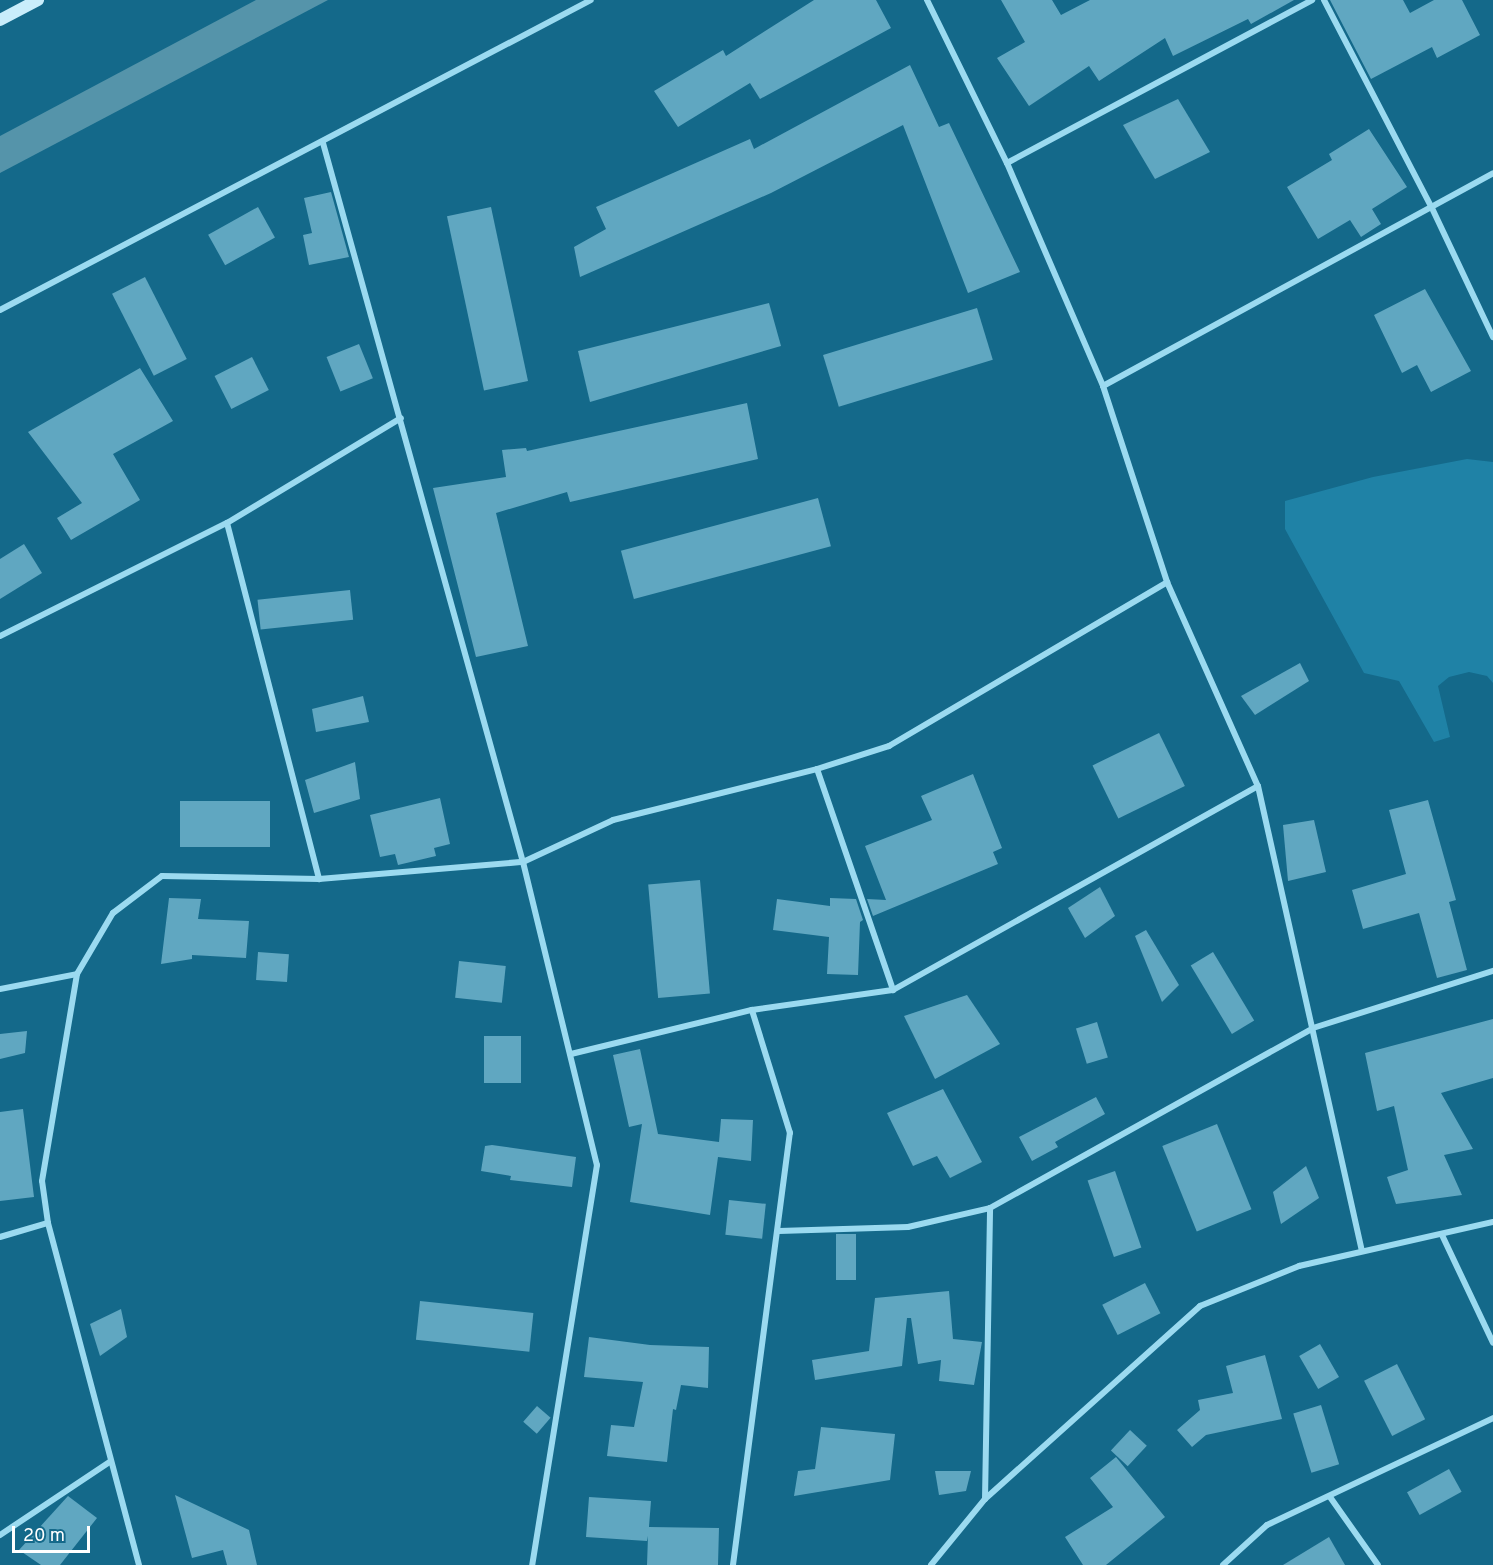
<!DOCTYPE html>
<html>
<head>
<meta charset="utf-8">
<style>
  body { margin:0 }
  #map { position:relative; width:1493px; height:1565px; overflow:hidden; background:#14698a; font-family:Overpass,sans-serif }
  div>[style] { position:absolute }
  .green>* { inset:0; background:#1f82a6 }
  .water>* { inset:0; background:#5594aa }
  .building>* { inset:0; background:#60a7c1; transform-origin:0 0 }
  .street>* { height:6px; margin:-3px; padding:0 3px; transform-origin:3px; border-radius:3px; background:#9bdaf0 }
  .secondary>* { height:12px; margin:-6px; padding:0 6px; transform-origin:6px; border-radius:6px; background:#c9edfb }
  span { translate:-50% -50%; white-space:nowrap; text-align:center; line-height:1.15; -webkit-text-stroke:6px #14698a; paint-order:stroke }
  .scale { position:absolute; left:12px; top:1526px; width:78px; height:27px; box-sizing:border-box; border:3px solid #fff; border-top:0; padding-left:8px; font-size:18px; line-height:21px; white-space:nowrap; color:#fff; -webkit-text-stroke:4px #14698a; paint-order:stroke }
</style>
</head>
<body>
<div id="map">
  <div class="green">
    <i style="clip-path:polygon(1467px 459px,1493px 462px,1493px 683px,1487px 676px,1469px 672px,1449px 677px,1438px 686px,1450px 737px,1434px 742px,1399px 681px,1364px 673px,1285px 529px,1285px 501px,1373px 477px)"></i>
  </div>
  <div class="water">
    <i style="clip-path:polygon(256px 0,328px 0,0 173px,0 136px)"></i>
  </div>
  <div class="building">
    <i style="clip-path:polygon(814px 0,876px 0,891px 28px,760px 99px,750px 83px,678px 127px,654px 91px,723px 50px,726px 56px)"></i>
    <i style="clip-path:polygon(1001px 0,1052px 0,1061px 15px,1090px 0,1294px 0,1251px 24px,1248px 19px,1173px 56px,1165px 38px,1099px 81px,1089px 66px,1029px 106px,997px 58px,1025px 42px)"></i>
    <i style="clip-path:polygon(1330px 0,1403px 0,1410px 13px,1434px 0,1462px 0,1480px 35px,1437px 58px,1432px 47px,1371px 79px)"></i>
    <i style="clip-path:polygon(910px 65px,939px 127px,949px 123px,1020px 272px,968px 293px,903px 125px,771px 193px,580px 277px,574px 247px,606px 229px,596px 207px,750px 139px,754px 149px)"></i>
    <i style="clip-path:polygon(1178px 99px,1210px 152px,1155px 179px,1123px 125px)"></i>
    <i style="clip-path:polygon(1369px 129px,1407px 187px,1372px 209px,1381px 224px,1361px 237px,1350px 220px,1318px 239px,1287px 187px,1332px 160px,1329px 154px)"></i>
    <i style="clip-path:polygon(331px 192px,349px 257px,309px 265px,303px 235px,312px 233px,304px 198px)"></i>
    <i style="left:258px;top:207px;width:35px;height:57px;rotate:61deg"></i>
    <i style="left:491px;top:207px;width:178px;height:45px;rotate:78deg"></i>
    <i style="left:145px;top:277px;width:92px;height:37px;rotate:63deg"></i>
    <i style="clip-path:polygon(1425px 289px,1471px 371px,1431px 392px,1417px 365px,1402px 373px,1374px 315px)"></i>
    <i style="clip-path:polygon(769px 303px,781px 346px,590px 402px,578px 351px)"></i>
    <i style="left:977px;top:308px;width:54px;height:161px;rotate:73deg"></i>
    <i style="left:359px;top:344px;width:37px;height:35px;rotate:68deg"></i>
    <i style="left:252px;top:357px;width:37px;height:42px;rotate:63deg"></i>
    <i style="clip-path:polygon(140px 368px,173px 421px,113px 454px,140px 500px,71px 540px,57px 518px,82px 503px,28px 432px)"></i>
    <i style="clip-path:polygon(747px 403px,758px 459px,570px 502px,567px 492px,496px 513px,528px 646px,476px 657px,433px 488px,506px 477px,502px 450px,526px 448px,527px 451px)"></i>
    <i style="left:818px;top:498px;width:50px;height:204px;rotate:75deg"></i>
    <i style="clip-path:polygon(24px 544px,42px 573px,0 599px,0 559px)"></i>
    <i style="left:350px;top:590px;width:30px;height:93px;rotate:84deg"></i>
    <i style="clip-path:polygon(1300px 663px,1309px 681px,1255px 715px,1241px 696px)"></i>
    <i style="clip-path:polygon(363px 696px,369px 722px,316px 732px,312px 709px)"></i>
    <i style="left:1159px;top:733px;width:59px;height:74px;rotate:64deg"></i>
    <i style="clip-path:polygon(355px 762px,360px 799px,314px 813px,305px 780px)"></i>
    <i style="clip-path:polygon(973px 774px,1002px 848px,993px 852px,998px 864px,873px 916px,867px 899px,886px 900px,865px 846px,932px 820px,921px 796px)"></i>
    <i style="clip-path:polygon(440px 798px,450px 844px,434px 848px,436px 856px,398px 865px,395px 854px,380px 857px,370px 815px)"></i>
    <i style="clip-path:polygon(1428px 800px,1456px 900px,1449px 902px,1467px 970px,1437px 978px,1419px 913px,1363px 929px,1352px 890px,1406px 874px,1389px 810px)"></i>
    <i style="left:270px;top:801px;width:46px;height:90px;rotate:90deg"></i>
    <i style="clip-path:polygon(1314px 820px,1326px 872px,1288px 881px,1283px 825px)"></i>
    <i style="left:700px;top:880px;width:114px;height:52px;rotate:85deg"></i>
    <i style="clip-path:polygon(1100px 887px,1115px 916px,1085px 938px,1068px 908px)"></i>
    <i style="clip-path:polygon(169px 898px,201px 899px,198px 919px,249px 921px,246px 958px,192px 955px,192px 959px,161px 964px)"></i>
    <i style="clip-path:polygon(830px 898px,856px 899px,863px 920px,860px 922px,858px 975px,827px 974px,829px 937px,773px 930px,777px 899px,830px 906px)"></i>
    <i style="clip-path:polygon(1146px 930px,1179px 985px,1162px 1002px,1135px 936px)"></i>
    <i style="left:258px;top:952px;width:31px;height:28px;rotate:4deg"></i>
    <i style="left:1213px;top:952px;width:80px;height:26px;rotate:59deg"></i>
    <i style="left:459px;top:961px;width:47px;height:37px;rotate:6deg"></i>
    <i style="clip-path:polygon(967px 995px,1000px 1044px,935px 1079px,904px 1016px)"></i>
    <i style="clip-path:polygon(1493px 1019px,1493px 1078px,1441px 1093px,1473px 1149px,1444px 1155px,1462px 1195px,1396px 1204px,1387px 1177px,1408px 1170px,1394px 1106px,1377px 1111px,1365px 1053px)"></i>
    <i style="left:1097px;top:1022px;width:37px;height:22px;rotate:73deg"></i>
    <i style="clip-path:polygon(27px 1031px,25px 1053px,0 1059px,0 1034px)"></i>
    <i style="left:484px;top:1036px;width:37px;height:47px"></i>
    <i style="clip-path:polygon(640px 1049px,658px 1134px,719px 1142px,721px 1119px,753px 1120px,751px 1161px,718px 1157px,710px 1215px,630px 1202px,642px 1124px,629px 1127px,613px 1055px)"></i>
    <i style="clip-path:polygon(943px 1089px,982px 1162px,950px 1178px,937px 1156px,913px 1166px,887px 1113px)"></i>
    <i style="clip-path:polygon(1096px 1097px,1105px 1114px,1055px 1142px,1058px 1147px,1032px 1161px,1019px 1137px)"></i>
    <i style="clip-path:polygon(23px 1109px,34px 1197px,0 1201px,0 1112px)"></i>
    <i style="left:1217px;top:1124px;width:92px;height:59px;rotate:68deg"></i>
    <i style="clip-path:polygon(492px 1145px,576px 1157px,572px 1187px,510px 1180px,511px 1176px,481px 1171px,485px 1146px)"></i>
    <i style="clip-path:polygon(1306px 1166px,1319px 1198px,1281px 1224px,1273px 1192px)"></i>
    <i style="left:1115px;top:1171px;width:81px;height:29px;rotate:71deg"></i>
    <i style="left:729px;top:1200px;width:37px;height:35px;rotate:6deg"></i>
    <i style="left:836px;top:1234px;width:20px;height:46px"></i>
    <i style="left:1145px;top:1283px;width:34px;height:48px;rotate:63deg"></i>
    <i style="clip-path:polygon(949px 1291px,953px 1339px,982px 1342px,974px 1385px,939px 1381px,941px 1360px,918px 1364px,911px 1318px,907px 1318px,902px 1366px,815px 1380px,812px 1360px,869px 1351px,875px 1298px)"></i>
    <i style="left:420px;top:1301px;width:114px;height:39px;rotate:6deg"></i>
    <i style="clip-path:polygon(121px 1309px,127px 1337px,100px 1356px,90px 1324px)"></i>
    <i style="clip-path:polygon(589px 1337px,650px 1345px,709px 1347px,708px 1388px,681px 1385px,676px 1410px,673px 1409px,667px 1462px,607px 1456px,611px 1425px,634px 1427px,643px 1382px,584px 1377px)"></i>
    <i style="left:1320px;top:1344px;width:38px;height:24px;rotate:60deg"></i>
    <i style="clip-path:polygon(1265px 1355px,1282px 1419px,1206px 1435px,1192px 1447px,1177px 1430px,1200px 1410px,1198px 1400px,1233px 1393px,1226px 1366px)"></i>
    <i style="left:1397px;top:1364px;width:62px;height:37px;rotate:63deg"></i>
    <i style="left:1321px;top:1405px;width:62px;height:29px;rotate:73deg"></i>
    <i style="left:537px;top:1406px;width:18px;height:21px;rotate:41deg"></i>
    <i style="clip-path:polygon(821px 1427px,895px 1434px,890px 1480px,794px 1496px,798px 1471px,815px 1469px)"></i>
    <i style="left:1130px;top:1430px;width:23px;height:28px;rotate:43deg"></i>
    <i style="clip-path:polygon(1116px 1457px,1165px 1517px,1106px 1565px,1083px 1565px,1065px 1537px,1113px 1507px,1090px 1478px)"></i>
    <i style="left:1449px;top:1469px;width:26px;height:48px;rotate:61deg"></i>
    <i style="clip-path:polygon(935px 1471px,971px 1471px,966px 1491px,939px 1495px)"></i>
    <i style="clip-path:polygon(175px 1495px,249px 1530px,257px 1565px,227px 1565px,223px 1550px,192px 1558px)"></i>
    <i style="clip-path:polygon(68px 1496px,97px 1518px,60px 1565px,41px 1565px,19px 1550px)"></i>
    <i style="clip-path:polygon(589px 1497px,651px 1501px,649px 1527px,719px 1528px,718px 1565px,647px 1565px,648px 1536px,647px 1541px,586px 1537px)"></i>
    <i style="clip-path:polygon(1329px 1537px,1345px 1565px,1283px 1565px)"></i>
  </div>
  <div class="street">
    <i style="left:927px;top:0;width:182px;rotate:63.9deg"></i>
    <i style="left:1007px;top:163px;width:243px;rotate:66.7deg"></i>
    <i style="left:1103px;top:386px;width:206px;rotate:71.9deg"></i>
    <i style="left:1167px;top:582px;width:223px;rotate:66deg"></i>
    <i style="left:1258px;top:786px;width:476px;rotate:77.4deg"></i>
    <i style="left:1324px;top:0;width:232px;rotate:62.6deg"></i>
    <i style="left:1431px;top:206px;width:145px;rotate:64.7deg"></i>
    <i style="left:323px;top:143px;width:746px;rotate:74.46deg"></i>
    <i style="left:523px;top:862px;width:312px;rotate:76.3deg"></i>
    <i style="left:597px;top:1165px;width:405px;rotate:99.2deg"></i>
    <i style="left:1007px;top:163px;width:346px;rotate:-28.1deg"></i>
    <i style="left:0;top:310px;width:667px;rotate:-27.68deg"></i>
    <i style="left:1103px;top:386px;width:444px;rotate:-28.6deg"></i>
    <i style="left:227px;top:523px;width:368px;rotate:75.5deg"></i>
    <i style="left:0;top:636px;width:254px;rotate:-26.5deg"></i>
    <i style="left:227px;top:523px;width:203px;rotate:-31.1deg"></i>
    <i style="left:817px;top:769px;width:234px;rotate:71deg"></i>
    <i style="left:0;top:989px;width:78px;rotate:-11deg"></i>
    <i style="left:571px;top:1054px;width:186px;rotate:-13.7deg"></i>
    <i style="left:752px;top:1010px;width:142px;rotate:-8.1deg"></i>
    <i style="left:893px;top:990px;width:418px;rotate:-29.2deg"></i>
    <i style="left:779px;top:1231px;width:129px;rotate:-1.8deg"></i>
    <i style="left:908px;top:1227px;width:84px;rotate:-13deg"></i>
    <i style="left:990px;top:1208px;width:370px;rotate:-29.1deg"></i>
    <i style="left:1313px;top:1028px;width:189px;rotate:-17.6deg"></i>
    <i style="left:1442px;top:1235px;width:119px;rotate:64.7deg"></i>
    <i style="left:0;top:1237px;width:50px;rotate:-16.3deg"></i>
    <i style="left:1330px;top:1497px;width:83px;rotate:54.8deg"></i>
    <i style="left:985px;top:1499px;width:291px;rotate:-89deg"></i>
    <i style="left:0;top:1535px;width:133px;rotate:-33.7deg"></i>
    <i style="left:139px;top:1565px;width:354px;rotate:-104.9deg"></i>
    <i style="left:48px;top:1223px;width:42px;rotate:-98.1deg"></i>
    <i style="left:42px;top:1181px;width:210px;rotate:-80.4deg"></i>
    <i style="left:77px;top:974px;width:71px;rotate:-59.5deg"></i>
    <i style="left:113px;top:913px;width:61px;rotate:-37.1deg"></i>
    <i style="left:162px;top:876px;width:157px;rotate:1.1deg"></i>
    <i style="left:319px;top:879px;width:205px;rotate:-4.8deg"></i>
    <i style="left:523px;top:862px;width:99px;rotate:-25deg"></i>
    <i style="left:613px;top:820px;width:210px;rotate:-14deg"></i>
    <i style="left:817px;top:769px;width:76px;rotate:-17.7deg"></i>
    <i style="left:889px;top:746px;width:323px;rotate:-30.5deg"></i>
    <i style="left:733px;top:1565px;width:436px;rotate:-82.5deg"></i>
    <i style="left:790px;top:1133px;width:129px;rotate:-107.2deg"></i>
    <i style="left:931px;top:1565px;width:85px;rotate:-50.7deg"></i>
    <i style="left:985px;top:1499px;width:289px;rotate:-41.9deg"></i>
    <i style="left:1200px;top:1306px;width:107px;rotate:-22deg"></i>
    <i style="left:1299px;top:1266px;width:199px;rotate:-12.8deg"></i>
    <i style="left:1223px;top:1565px;width:59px;rotate:-42.3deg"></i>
    <i style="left:1267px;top:1525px;width:250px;rotate:-25.3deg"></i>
  </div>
  <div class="secondary">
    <i style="left:0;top:20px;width:43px;rotate:-27.8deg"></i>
  </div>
  <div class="scale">20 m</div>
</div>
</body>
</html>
